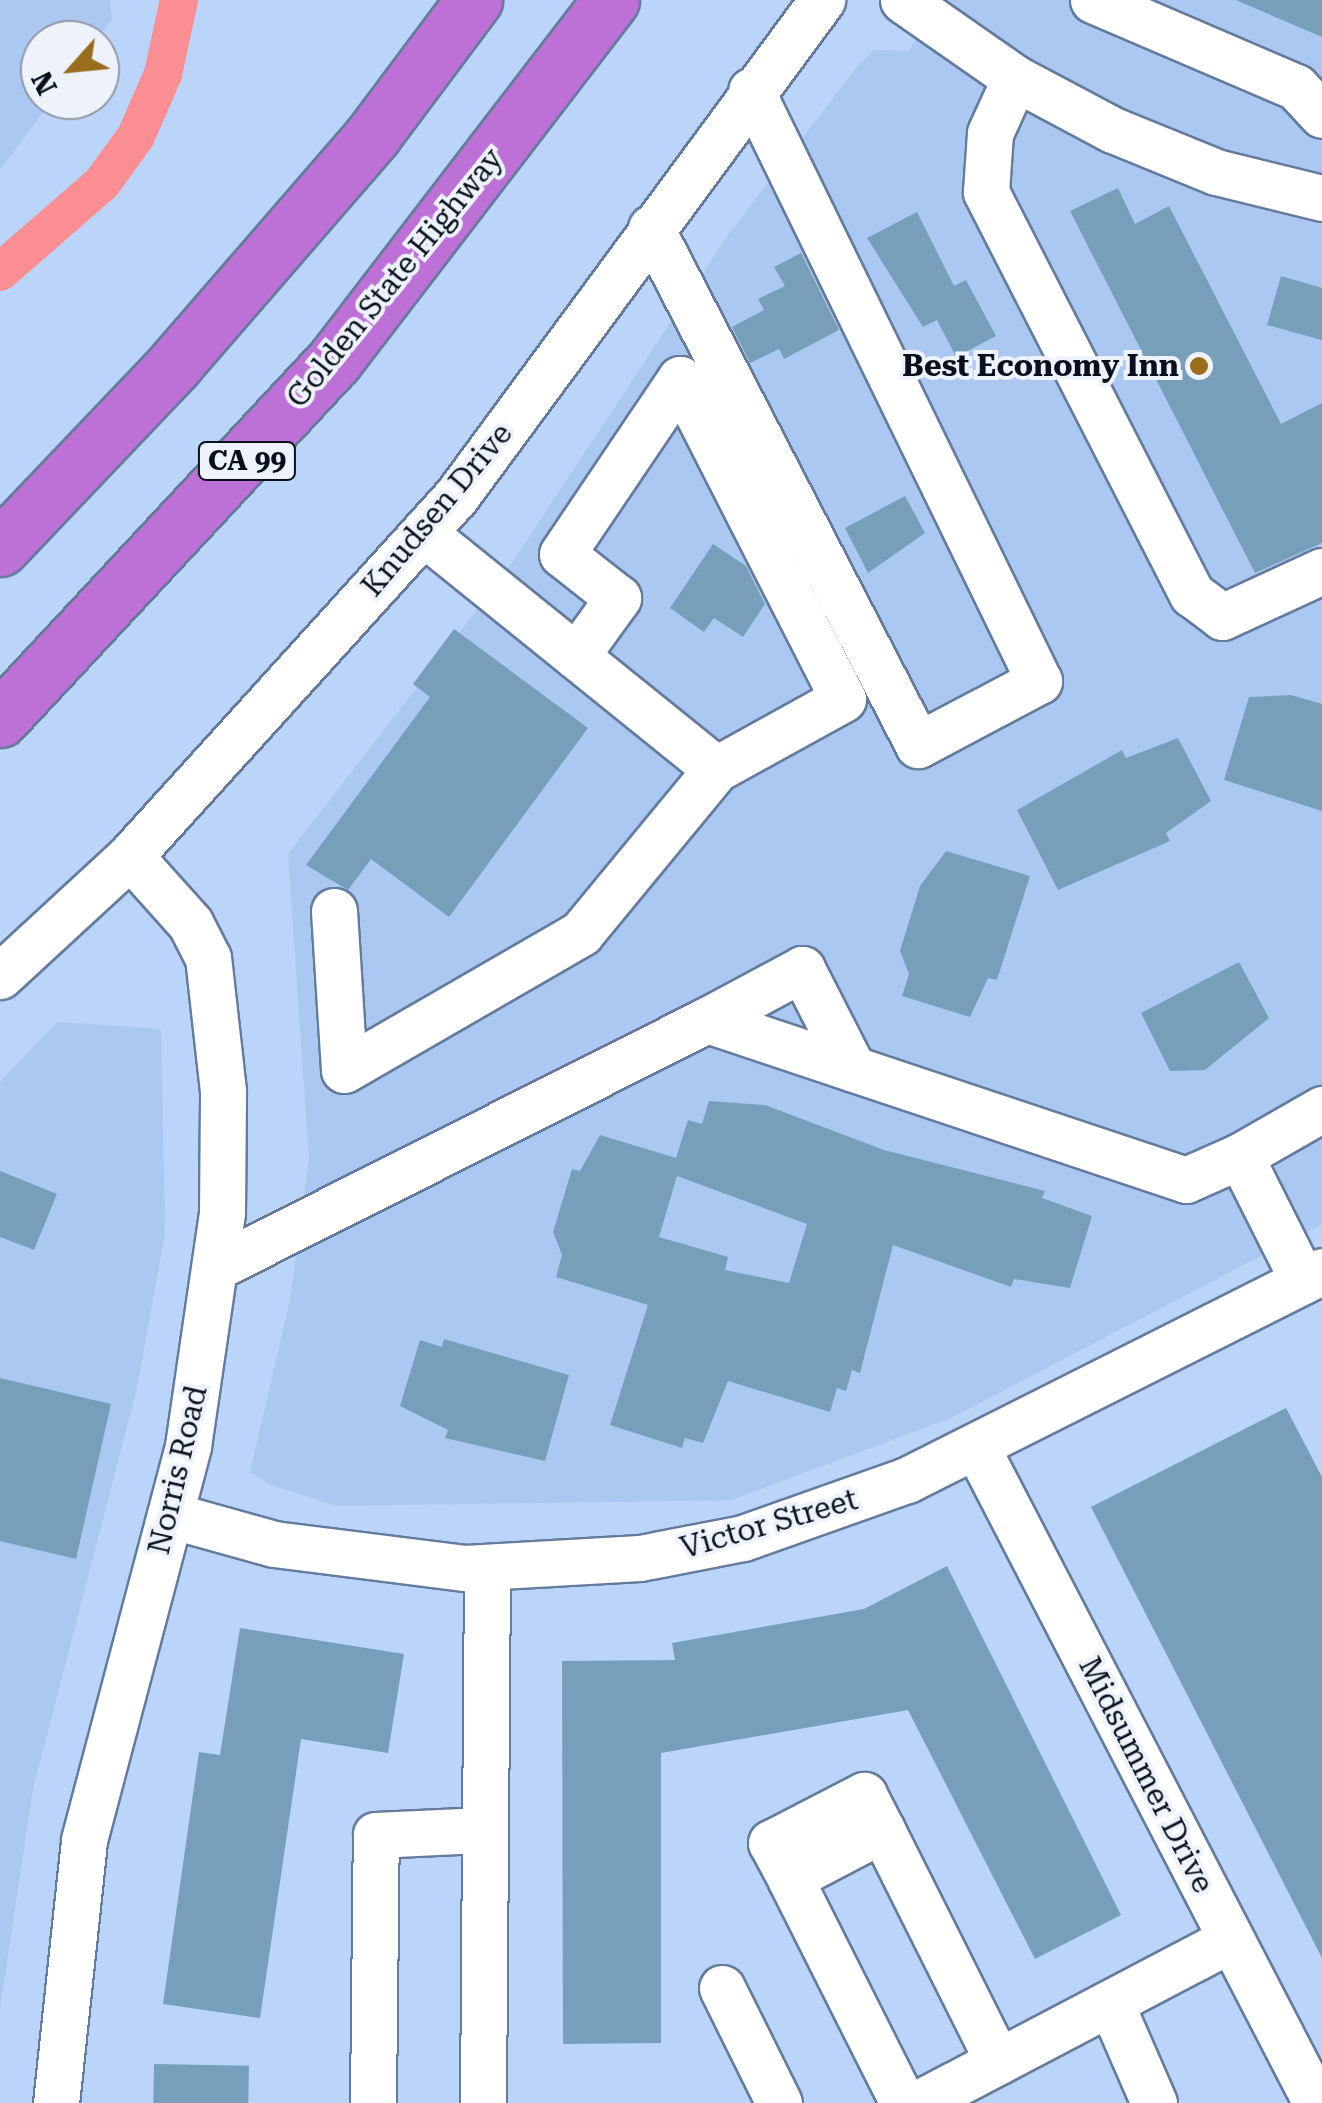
<!DOCTYPE html>
<html>
<head>
<meta charset="utf-8">
<style>
  body { margin:0 }
  #map { position:relative; width:1322px; height:2103px; overflow:hidden; background:#bad4fa; font-family:"Roboto Serif",serif }
  div>[style] { position:absolute }
  .built>* { inset:0; background:#abc8f3 }
  .canal>* { height:38px; margin:-19px; padding:0 19px; transform-origin:19px; border-radius:19px; background:#fa8e93 }
  .building>* { inset:0; background:#779fba; transform-origin:0 0 }
  .roads { filter:drop-shadow(2px 0 #647b9d) drop-shadow(-2px 0 #647b9d) drop-shadow(0 2px #647b9d) drop-shadow(0 -2px #647b9d) }
  .minor>* { height:45px; margin:-22.5px; padding:0 22.5px; transform-origin:22.5px; border-radius:22.5px; background:#fff }
  .highway>* { height:55px; margin:-27.5px; padding:0 27.5px; transform-origin:27.5px; border-radius:27.5px; background:#bd70d5 }
  .dots>* { width:28px; height:28px; translate:-50% -50%; box-sizing:border-box; border:5px solid #eef3fb; border-radius:50% }
  span { translate:-50% -50%; white-space:nowrap; text-align:center; line-height:1.15; -webkit-text-stroke:8px #eef3fb; paint-order:stroke }
  .shield-label span { padding:2px 8px; background:#eef3fb; border:2px solid; border-radius:8px; -webkit-text-stroke-width:0 }
  .shield-label { font-size:28px; color:#07101c; font-weight:700 }
  .street-label { font-size:30px; color:#07101c }
  .poi-label { font-size:30px; color:#07101c; font-weight:700 }
  .right { translate:-100% -50%; text-align:right }
  .north { position:absolute; left:20px; top:20px; width:100px; height:100px; box-sizing:border-box; background:#eef3fb; border:2px solid #9298a2; border-radius:50%; rotate:243deg; font-size:28px; font-weight:700; line-height:40px; text-align:center; color:#07101c }
  .north::after { content:''; display:block; margin:auto; width:35px; height:45px; background:#996d1b; clip-path:polygon(50% 0,100% 100%,50% 72%,0 100%) }
</style>
</head>
<body>
<div id="map">
  <div class="built">
    <i style="clip-path:polygon(0 0,110px 0,112px 20px,97px 40px,40px 40px,40px 100px,52px 100px,0 170px)"></i>
    <i style="clip-path:polygon(939px 0,1322px 0,1322px 1224px,953px 1417px,731px 1500px,337px 1506px,271px 1485px,250px 1472px,290px 1300px,309px 1159px,288px 854px,504px 575px,728px 235px,860px 63px,874px 50px,909px 51px)"></i>
    <i style="clip-path:polygon(57px 1022px,161px 1029px,165px 1233px,137px 1388px,33px 1789px,0 2009px,0 1082px)"></i>
  </div>
  <div class="canal">
    <i style="left:0;top:272px;width:135px;rotate:-41.1deg"></i>
    <i style="left:102px;top:183px;width:58px;rotate:-54.1deg"></i>
    <i style="left:136px;top:136px;width:68px;rotate:-66.5deg"></i>
    <i style="left:163px;top:74px;width:76px;rotate:-77.8deg"></i>
  </div>
  <div class="building">
    <i style="clip-path:polygon(1236px 0,1322px 0,1322px 37px)"></i>
    <i style="clip-path:polygon(1118px 188px,1135px 224px,1169px 206px,1281px 424px,1322px 403px,1322px 543px,1255px 573px,1070px 211px)"></i>
    <i style="clip-path:polygon(917px 212px,954px 286px,966px 280px,996px 336px,956px 357px,937px 320px,923px 327px,867px 238px)"></i>
    <i style="clip-path:polygon(801px 253px,839px 330px,784px 359px,779px 349px,750px 363px,732px 327px,764px 310px,758px 299px,785px 286px,774px 267px)"></i>
    <i style="clip-path:polygon(1281px 276px,1322px 288px,1322px 340px,1267px 325px)"></i>
    <i style="clip-path:polygon(905px 496px,925px 533px,868px 573px,845px 528px)"></i>
    <i style="clip-path:polygon(713px 544px,746px 566px,765px 604px,743px 637px,714px 618px,704px 632px,670px 608px)"></i>
    <i style="clip-path:polygon(454px 629px,588px 728px,449px 917px,371px 859px,348px 890px,306px 865px,430px 697px,413px 684px)"></i>
    <i style="clip-path:polygon(1291px 695px,1322px 704px,1322px 811px,1224px 780px,1249px 697px)"></i>
    <i style="clip-path:polygon(1178px 738px,1211px 801px,1166px 833px,1170px 841px,1058px 890px,1017px 810px,1122px 750px,1126px 758px)"></i>
    <i style="clip-path:polygon(946px 851px,1030px 876px,997px 980px,988px 978px,970px 1017px,902px 996px,909px 974px,900px 951px,920px 886px)"></i>
    <i style="clip-path:polygon(1239px 962px,1269px 1018px,1205px 1070px,1170px 1071px,1141px 1013px)"></i>
    <i style="clip-path:polygon(evenodd,709px 1101px,765px 1105px,884px 1150px,1045px 1191px,1042px 1198px,1092px 1216px,1070px 1288px,1014px 1279px,1011px 1287px,893px 1245px,860px 1373px,852px 1370px,846px 1391px,837px 1388px,830px 1412px,728px 1381px,703px 1443px,685px 1438px,682px 1448px,610px 1425px,648px 1305px,556px 1277px,562px 1255px,553px 1232px,572px 1169px,580px 1171px,600px 1135px,676px 1158px,688px 1120px,702px 1124px,709px 1101px,677px 1176px,807px 1224px,789px 1283px,725px 1270px,728px 1257px,659px 1237px,677px 1176px)"></i>
    <i style="clip-path:polygon(0 1171px,57px 1194px,34px 1250px,0 1237px)"></i>
    <i style="clip-path:polygon(444px 1339px,569px 1375px,545px 1461px,445px 1438px,448px 1430px,400px 1406px,420px 1340px,442px 1347px)"></i>
    <i style="clip-path:polygon(0 1378px,111px 1404px,76px 1559px,0 1541px)"></i>
    <i style="clip-path:polygon(1286px 1408px,1322px 1477px,1322px 1958px,1091px 1507px)"></i>
    <i style="clip-path:polygon(947px 1566px,1121px 1915px,1035px 1959px,908px 1710px,661px 1753px,661px 2043px,563px 2044px,562px 1661px,675px 1660px,672px 1643px,864px 1609px)"></i>
    <i style="clip-path:polygon(240px 1628px,404px 1654px,388px 1753px,301px 1739px,260px 2018px,163px 2004px,199px 1752px,220px 1755px)"></i>
    <i style="left:154px;top:2064px;width:95px;height:39px;rotate:1deg"></i>
  </div>
  <div class="roads">
    <div class="minor">
      <i style="left:903px;top:0;width:136px;rotate:34.9deg"></i>
      <i style="left:1015px;top:78px;width:111px;rotate:28deg"></i>
      <i style="left:1113px;top:130px;width:111px;rotate:22.2deg"></i>
      <i style="left:1216px;top:172px;width:109px;rotate:13.8deg"></i>
      <i style="left:1093px;top:0;width:221px;rotate:23.2deg"></i>
      <i style="left:1296px;top:87px;width:38px;rotate:47deg"></i>
      <i style="left:1015px;top:78px;width:60px;rotate:114.4deg"></i>
      <i style="left:990px;top:133px;width:59px;rotate:93.9deg"></i>
      <i style="left:986px;top:192px;width:452px;rotate:62.9deg"></i>
      <i style="left:1192px;top:594px;width:38px;rotate:37deg"></i>
      <i style="left:1222px;top:617px;width:110px;rotate:-24.7deg"></i>
      <i style="left:651px;top:228px;width:582px;rotate:62.69deg"></i>
      <i style="left:918px;top:745px;width:137px;rotate:-27.9deg"></i>
      <i style="left:1039px;top:681px;width:657px;rotate:-115.98deg"></i>
      <i style="left:576px;top:656px;width:72px;rotate:-54.1deg"></i>
      <i style="left:618px;top:598px;width:71px;rotate:-141.8deg"></i>
      <i style="left:562px;top:554px;width:211px;rotate:-56deg"></i>
      <i style="left:680px;top:379px;width:359px;rotate:63deg"></i>
      <i style="left:843px;top:699px;width:145px;rotate:151.1deg"></i>
      <i style="left:334px;top:911px;width:159px;rotate:86.4deg"></i>
      <i style="left:344px;top:1070px;width:274px;rotate:-30deg"></i>
      <i style="left:581px;top:933px;width:212px;rotate:-50.5deg"></i>
      <i style="left:716px;top:769px;width:376px;rotate:-141.1deg"></i>
      <i style="left:0;top:976px;width:177px;rotate:-42.7deg"></i>
      <i style="left:130px;top:856px;width:484px;rotate:-47.8deg"></i>
      <i style="left:455px;top:498px;width:619px;rotate:-53.61deg"></i>
      <i style="left:707px;top:1020px;width:108px;rotate:-28.2deg"></i>
      <i style="left:802px;top:969px;width:112px;rotate:63deg"></i>
      <i style="left:216px;top:1267px;width:550px;rotate:-26.7deg"></i>
      <i style="left:707px;top:1020px;width:505px;rotate:18.47deg"></i>
      <i style="left:1186px;top:1180px;width:59px;rotate:-24deg"></i>
      <i style="left:1303px;top:1281px;width:140px;rotate:-116.7deg"></i>
      <i style="left:1240px;top:1156px;width:95px;rotate:-29.8deg"></i>
      <i style="left:976px;top:1446px;width:740px;rotate:62.64deg"></i>
      <i style="left:170px;top:1515px;width:108px;rotate:15.6deg"></i>
      <i style="left:274px;top:1544px;width:193px;rotate:7.2deg"></i>
      <i style="left:465px;top:1568px;width:175px;rotate:-3.3deg"></i>
      <i style="left:640px;top:1558px;width:105px;rotate:-11deg"></i>
      <i style="left:743px;top:1538px;width:174px;rotate:-19.5deg"></i>
      <i style="left:907px;top:1480px;width:465px;rotate:-26.7deg"></i>
      <i style="left:790px;top:1878px;width:40px;rotate:-118deg"></i>
      <i style="left:771px;top:1843px;width:105px;rotate:-27.3deg"></i>
      <i style="left:864px;top:1795px;width:39px;rotate:63deg"></i>
      <i style="left:722px;top:1988px;width:128px;rotate:63.6deg"></i>
      <i style="left:1111px;top:2004px;width:108px;rotate:66.5deg"></i>
      <i style="left:56px;top:2103px;width:264px;rotate:-83.9deg"></i>
      <i style="left:84px;top:1840px;width:407px;rotate:-75.2deg"></i>
      <i style="left:188px;top:1446px;width:236px;rotate:-81.7deg"></i>
      <i style="left:222px;top:1212px;width:121px;rotate:-89.5deg"></i>
      <i style="left:223px;top:1091px;width:134px;rotate:-96.4deg"></i>
      <i style="left:208px;top:958px;width:39px;rotate:-117deg"></i>
      <i style="left:190px;top:923px;width:90px;rotate:-131.8deg"></i>
      <i style="left:373px;top:2103px;width:268px;rotate:-89.4deg"></i>
      <i style="left:376px;top:1835px;width:107px;rotate:-2.7deg"></i>
      <i style="left:483px;top:2103px;width:535px;rotate:-89.57deg"></i>
      <i style="left:903px;top:2103px;width:252px;rotate:-116.7deg"></i>
      <i style="left:790px;top:1878px;width:104px;rotate:-27.6deg"></i>
      <i style="left:882px;top:1830px;width:259px;rotate:63.4deg"></i>
      <i style="left:919px;top:2103px;width:352px;rotate:-27.7deg"></i>
    </div>
    <div class="highway">
      <i style="left:0;top:548px;width:253px;rotate:-46.4deg"></i>
      <i style="left:174px;top:365px;width:304px;rotate:-49.1deg"></i>
      <i style="left:373px;top:135px;width:169px;rotate:-53.2deg"></i>
      <i style="left:0;top:719px;width:490px;rotate:-47deg"></i>
      <i style="left:334px;top:361px;width:455px;rotate:-52.5deg"></i>
    </div>
  </div>
  <div class="dots">
    <i style="left:1199px;top:366px;background:#996d1b"></i>
  </div>
  <div class="shield-label">
    <span style="left:247px;top:461px">CA 99</span>
  </div>
  <div class="street-label">
    <span style="left:395px;top:278px;rotate:-51deg">Golden State Highway</span>
    <span style="left:437px;top:510px;rotate:-50deg">Knudsen Drive</span>
    <span style="left:178px;top:1470px;rotate:-77deg">Norris Road</span>
    <span style="left:769px;top:1524px;rotate:-16deg">Victor Street</span>
    <span style="left:1146px;top:1775px;rotate:63deg">Midsummer Drive</span>
  </div>
  <div class="poi-label">
    <span class="right" style="left:1179px;top:366px">Best Economy Inn</span>
  </div>
  <div class="north">N</div>
</div>
</body>
</html>
